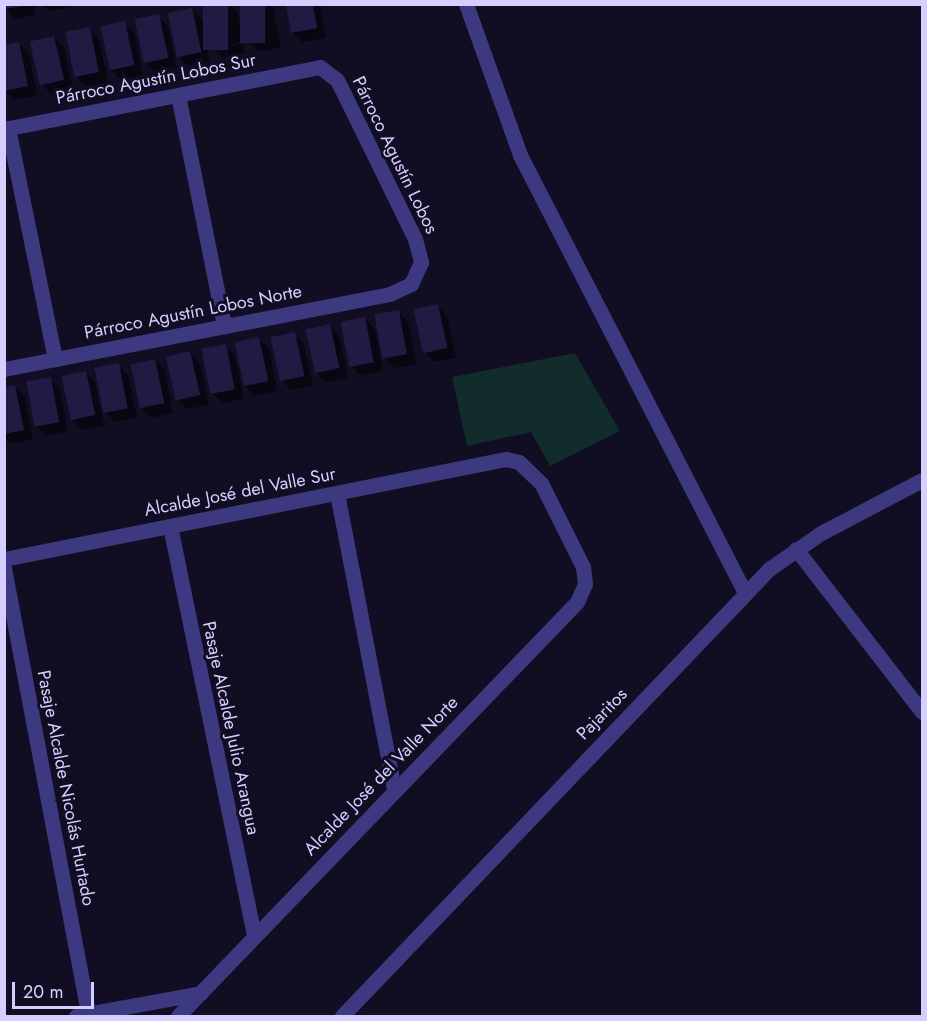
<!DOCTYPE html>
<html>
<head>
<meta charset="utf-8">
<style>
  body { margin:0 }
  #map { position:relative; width:927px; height:1021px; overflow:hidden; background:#110d22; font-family:Jost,sans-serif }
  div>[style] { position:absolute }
  .green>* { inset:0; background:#112c2b }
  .shadow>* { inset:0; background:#0007 }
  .building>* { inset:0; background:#221a43; transform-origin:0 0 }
  .minor>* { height:15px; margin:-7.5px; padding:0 7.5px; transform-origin:7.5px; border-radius:7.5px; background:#3c3980 }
  .tertiary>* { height:15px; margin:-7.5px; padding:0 7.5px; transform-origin:7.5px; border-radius:7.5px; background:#3c3980 }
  span { translate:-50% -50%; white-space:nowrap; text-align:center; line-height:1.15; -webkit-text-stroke:6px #110d22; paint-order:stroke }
  .street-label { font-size:18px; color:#d5ceff }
  .frame { position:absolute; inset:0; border:6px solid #d5ceff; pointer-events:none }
  .scale { position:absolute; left:12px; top:982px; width:82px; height:27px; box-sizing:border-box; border:3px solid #d5ceff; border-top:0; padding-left:8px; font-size:18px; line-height:21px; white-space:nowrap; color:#d5ceff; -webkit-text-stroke:4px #110d22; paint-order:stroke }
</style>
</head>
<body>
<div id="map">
  <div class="green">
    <i style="clip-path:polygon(575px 353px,620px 431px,550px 466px,531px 432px,467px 446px,452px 377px)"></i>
  </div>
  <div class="shadow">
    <i style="clip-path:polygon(4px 4px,34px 4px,36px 15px,14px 19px)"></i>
    <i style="clip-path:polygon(42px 4px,70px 4px,71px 7px,49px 11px)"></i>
    <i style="clip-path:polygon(209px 4px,230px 4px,237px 11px,243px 41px,219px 49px,243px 44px,245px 53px,223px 58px,213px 48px)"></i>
    <i style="clip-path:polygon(241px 4px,272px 4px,281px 47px,259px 52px,249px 42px)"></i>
    <i style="clip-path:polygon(287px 4px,320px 4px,326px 38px,302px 42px,292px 32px)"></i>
    <i style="clip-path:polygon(192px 9px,202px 19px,210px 62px,188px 66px,178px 56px)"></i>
    <i style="clip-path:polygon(158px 16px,168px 26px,177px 68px,155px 72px,145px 63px)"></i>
    <i style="clip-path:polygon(124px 23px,134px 33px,143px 75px,121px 80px,111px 70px)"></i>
    <i style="clip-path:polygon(89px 29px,99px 39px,108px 82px,86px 86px,76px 76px)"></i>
    <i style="clip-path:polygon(54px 37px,64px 47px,73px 90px,51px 94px,41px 84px)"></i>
    <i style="clip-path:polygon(19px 43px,29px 53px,37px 96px,15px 100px,5px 90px)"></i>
    <i style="clip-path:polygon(437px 305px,447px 315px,456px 358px,434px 362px,424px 352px)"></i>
    <i style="clip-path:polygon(398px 312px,408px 322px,417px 364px,395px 368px,385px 358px)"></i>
    <i style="clip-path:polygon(365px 319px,375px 329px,383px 371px,361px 376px,351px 366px)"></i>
    <i style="clip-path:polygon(329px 325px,339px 335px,348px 378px,326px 382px,316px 372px)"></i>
    <i style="clip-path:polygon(294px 334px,304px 344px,313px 386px,291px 390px,281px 380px)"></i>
    <i style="clip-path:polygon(259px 339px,269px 349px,277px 391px,255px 396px,245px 386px)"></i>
    <i style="clip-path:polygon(225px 346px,235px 356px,244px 399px,222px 403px,212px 393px)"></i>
    <i style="clip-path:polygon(190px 353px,200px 363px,209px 405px,187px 409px,177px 400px)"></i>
    <i style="clip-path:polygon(155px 360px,165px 370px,173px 413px,151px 418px,141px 408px)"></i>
    <i style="clip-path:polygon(118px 365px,128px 375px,137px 417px,115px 422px,105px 412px)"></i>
    <i style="clip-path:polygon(85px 372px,95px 382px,104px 425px,82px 430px,72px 420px)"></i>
    <i style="clip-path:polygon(50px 379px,60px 389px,68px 431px,46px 436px,36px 426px)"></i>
    <i style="clip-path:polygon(15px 387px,25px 397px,33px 439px,11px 444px,4px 437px,4px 389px)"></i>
  </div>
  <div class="building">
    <i style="clip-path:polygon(4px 4px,24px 4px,24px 6px,4px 9px)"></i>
    <i style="left:203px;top:4px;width:25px;height:46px"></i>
    <i style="left:240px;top:4px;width:25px;height:39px"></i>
    <i style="clip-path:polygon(286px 4px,313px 4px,317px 28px,291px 33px)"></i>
    <i style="left:192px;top:8px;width:45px;height:25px;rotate:78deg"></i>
    <i style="left:159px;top:14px;width:45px;height:25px;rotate:78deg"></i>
    <i style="left:125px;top:21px;width:45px;height:25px;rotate:78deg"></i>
    <i style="left:90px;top:27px;width:46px;height:25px;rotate:79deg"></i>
    <i style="left:54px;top:36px;width:45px;height:25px;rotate:77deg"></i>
    <i style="clip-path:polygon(19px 42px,28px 86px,4px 91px,4px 45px)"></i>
    <i style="left:438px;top:304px;width:45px;height:25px;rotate:78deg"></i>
    <i style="left:399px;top:310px;width:45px;height:25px;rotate:80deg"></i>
    <i style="left:365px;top:317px;width:46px;height:25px;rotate:79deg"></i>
    <i style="left:330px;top:324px;width:45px;height:25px;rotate:78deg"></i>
    <i style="left:295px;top:332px;width:45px;height:25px;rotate:78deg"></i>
    <i style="left:259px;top:337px;width:45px;height:25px;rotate:78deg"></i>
    <i style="left:226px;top:344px;width:46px;height:25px;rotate:79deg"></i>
    <i style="left:190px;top:351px;width:45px;height:25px;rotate:77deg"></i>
    <i style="left:155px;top:359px;width:45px;height:25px;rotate:78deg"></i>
    <i style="left:119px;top:363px;width:46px;height:25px;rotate:79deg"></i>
    <i style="left:86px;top:371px;width:45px;height:25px;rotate:78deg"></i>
    <i style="left:51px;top:377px;width:46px;height:25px;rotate:80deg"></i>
    <i style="clip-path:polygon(15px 385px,24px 430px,4px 434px,4px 388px)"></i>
  </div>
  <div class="minor">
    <i style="left:466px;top:4px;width:160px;rotate:70.3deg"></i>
    <i style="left:520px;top:155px;width:492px;rotate:62.8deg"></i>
    <i style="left:178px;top:95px;width:236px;rotate:78.7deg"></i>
    <i style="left:8px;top:128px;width:236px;rotate:78.5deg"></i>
    <i style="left:4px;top:129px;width:322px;rotate:-11.1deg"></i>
    <i style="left:320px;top:67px;width:21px;rotate:37deg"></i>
    <i style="left:337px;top:80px;width:20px;rotate:63deg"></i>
    <i style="left:346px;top:98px;width:157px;rotate:63.9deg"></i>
    <i style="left:415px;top:239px;width:24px;rotate:75deg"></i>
    <i style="left:421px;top:262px;width:24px;rotate:114deg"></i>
    <i style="left:411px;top:284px;width:23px;rotate:155deg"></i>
    <i style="left:390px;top:294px;width:393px;rotate:169deg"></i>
    <i style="left:337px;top:493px;width:302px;rotate:79.1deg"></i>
    <i style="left:170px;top:526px;width:419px;rotate:78.4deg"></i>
    <i style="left:796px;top:549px;width:206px;rotate:52.3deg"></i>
    <i style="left:4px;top:559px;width:512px;rotate:-11.27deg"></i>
    <i style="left:506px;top:459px;width:13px;rotate:13deg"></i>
    <i style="left:519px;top:462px;width:30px;rotate:44deg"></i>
    <i style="left:541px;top:483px;width:94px;rotate:63.4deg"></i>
    <i style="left:583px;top:567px;width:17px;rotate:83deg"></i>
    <i style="left:585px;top:584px;width:20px;rotate:114deg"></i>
    <i style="left:577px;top:602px;width:575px;rotate:133.94deg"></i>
    <i style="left:4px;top:568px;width:454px;rotate:79.3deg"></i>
    <i style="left:76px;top:1016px;width:127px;rotate:-10.4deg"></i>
  </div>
  <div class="tertiary">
    <i style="left:342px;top:1016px;width:618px;rotate:-46.31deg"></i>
    <i style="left:769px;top:569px;width:63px;rotate:-34.7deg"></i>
    <i style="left:821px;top:533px;width:114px;rotate:-27.7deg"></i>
  </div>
  <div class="street-label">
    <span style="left:156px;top:79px;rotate:-11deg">Párroco Agustín Lobos Sur</span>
    <span style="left:395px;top:155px;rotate:64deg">Párroco Agustín Lobos</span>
    <span style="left:193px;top:312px;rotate:-11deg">Párroco Agustín Lobos Norte</span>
    <span style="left:240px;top:492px;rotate:-11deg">Alcalde José del Valle Sur</span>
    <span style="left:602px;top:714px;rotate:-46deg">Pajaritos</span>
    <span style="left:231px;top:728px;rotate:78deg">Pasaje Alcalde Julio Arangua</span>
    <span style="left:381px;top:776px;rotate:-46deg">Alcalde José del Valle Norte</span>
    <span style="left:66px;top:788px;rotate:79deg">Pasaje Alcalde Nicolás Hurtado</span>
  </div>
  <div class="frame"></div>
  <div class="scale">20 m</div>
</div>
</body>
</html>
